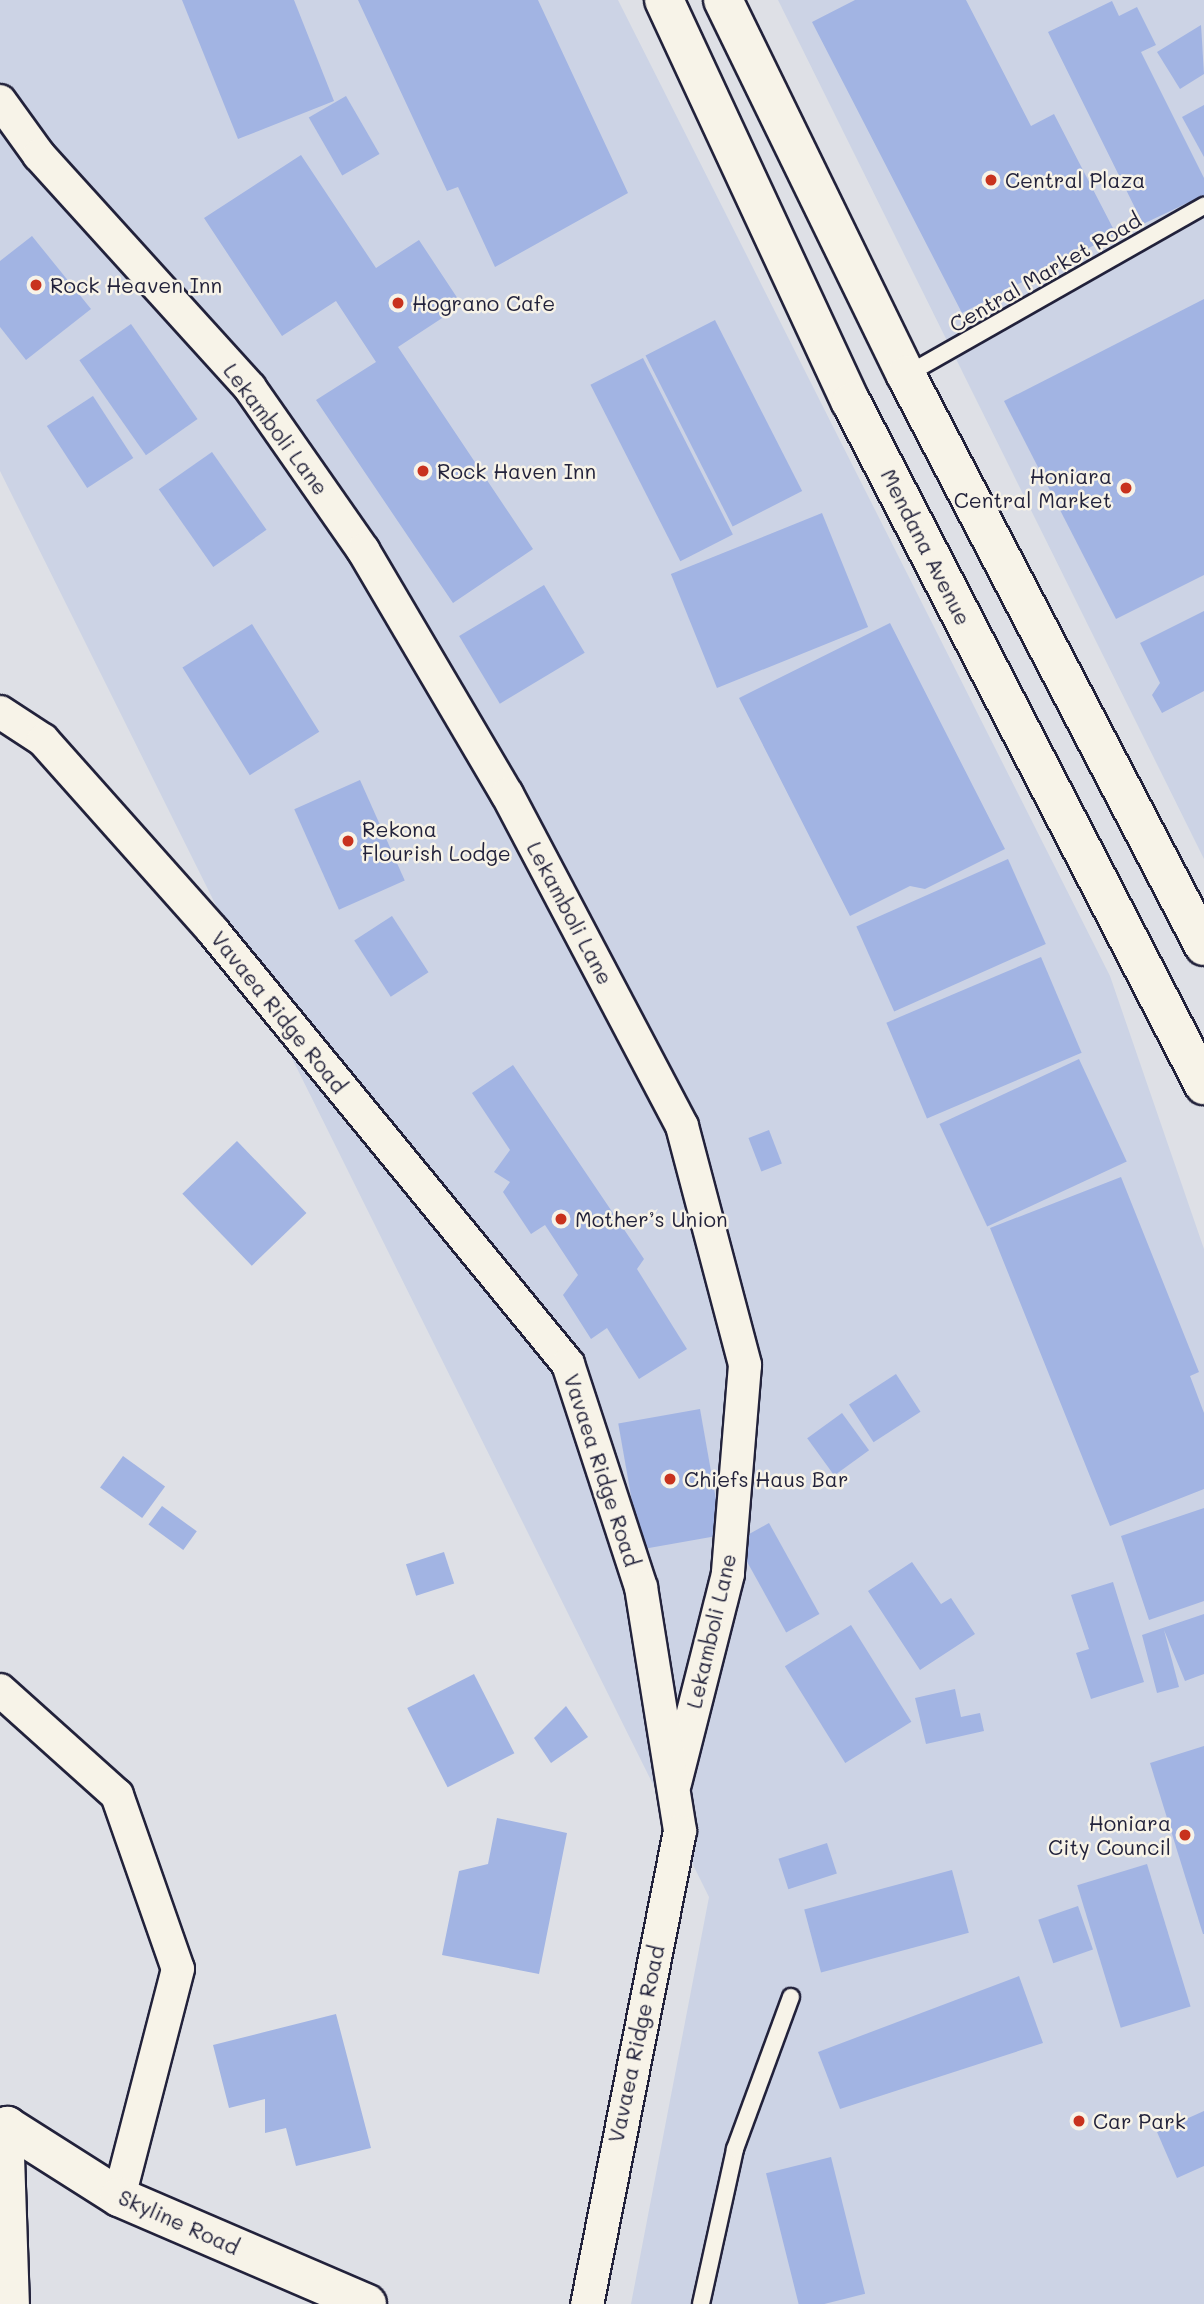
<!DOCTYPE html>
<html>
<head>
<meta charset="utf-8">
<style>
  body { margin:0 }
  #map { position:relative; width:1204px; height:2304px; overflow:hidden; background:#dee0e6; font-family:Mali,sans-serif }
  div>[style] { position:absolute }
  .built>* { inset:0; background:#ccd3e5 }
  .building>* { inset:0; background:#a2b4e3; transform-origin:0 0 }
  .roads { filter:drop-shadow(2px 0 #22223b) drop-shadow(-2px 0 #22223b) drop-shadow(0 2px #22223b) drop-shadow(0 -2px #22223b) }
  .service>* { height:16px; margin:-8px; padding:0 8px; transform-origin:8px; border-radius:8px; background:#f7f3e8 }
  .minor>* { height:32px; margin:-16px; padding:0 16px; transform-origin:16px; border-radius:16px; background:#f7f3e8 }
  .tertiary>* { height:38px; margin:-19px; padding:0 19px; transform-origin:19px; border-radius:19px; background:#f7f3e8 }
  .secondary>* { height:38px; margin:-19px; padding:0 19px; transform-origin:19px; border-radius:19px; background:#f7f3e8 }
  .dots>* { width:19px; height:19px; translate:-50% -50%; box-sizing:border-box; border:4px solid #f7f3e8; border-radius:50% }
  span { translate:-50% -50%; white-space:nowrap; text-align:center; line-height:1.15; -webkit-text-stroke:5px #f7f3e8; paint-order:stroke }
  .poi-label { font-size:21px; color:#22223b }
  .left { translate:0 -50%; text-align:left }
  .right { translate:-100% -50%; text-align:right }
  .street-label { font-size:21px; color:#22223b }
</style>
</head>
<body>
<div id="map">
  <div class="built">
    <i style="clip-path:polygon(0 0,618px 0,1110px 976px,1204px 1249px,1204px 2304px,631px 2304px,709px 1897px,0 471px)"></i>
    <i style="clip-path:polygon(778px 0,1204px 0,1204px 859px)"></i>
  </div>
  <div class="building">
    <i style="clip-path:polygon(182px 0,294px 0,334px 101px,238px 139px)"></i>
    <i style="clip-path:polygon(358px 0,538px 0,628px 193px,495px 267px,458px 187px,447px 191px)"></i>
    <i style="clip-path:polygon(855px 0,966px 0,1031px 126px,1054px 114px,1116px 234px,962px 313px,812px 22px)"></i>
    <i style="clip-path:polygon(1112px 1px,1119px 16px,1137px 7px,1156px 45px,1141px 52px,1204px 178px,1204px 195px,1143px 224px,1048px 32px)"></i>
    <i style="clip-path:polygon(1201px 25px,1204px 74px,1180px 89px,1157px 52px)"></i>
    <i style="left:346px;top:96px;width:67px;height:43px;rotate:60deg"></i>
    <i style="clip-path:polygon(1204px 105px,1204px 157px,1182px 117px)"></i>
    <i style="clip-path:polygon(301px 155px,376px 268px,419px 240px,462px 305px,398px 347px,533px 549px,453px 603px,316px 400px,376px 362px,336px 301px,282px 336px,204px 218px)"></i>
    <i style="clip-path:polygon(32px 236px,91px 309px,26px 360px,0 327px,0 261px)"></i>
    <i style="clip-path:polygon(1204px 299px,1204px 575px,1116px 619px,1004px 401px)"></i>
    <i style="left:715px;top:320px;width:192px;height:78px;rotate:63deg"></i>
    <i style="left:131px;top:324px;width:116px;height:63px;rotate:55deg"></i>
    <i style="left:643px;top:358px;width:198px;height:59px;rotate:63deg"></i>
    <i style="left:93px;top:396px;width:74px;height:55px;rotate:57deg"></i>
    <i style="left:212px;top:452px;width:95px;height:65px;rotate:55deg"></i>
    <i style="left:822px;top:513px;width:123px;height:163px;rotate:68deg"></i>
    <i style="left:544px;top:585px;width:79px;height:99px;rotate:59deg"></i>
    <i style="clip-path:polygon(1204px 611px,1204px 691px,1162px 713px,1152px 695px,1160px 683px,1140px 643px)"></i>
    <i style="clip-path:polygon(890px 623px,1005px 849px,925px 889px,910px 886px,850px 916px,739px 698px)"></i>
    <i style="left:252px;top:624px;width:127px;height:82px;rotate:58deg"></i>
    <i style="left:360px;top:780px;width:110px;height:72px;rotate:66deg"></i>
    <i style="left:1008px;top:859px;width:93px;height:166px;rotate:66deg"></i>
    <i style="left:392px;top:916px;width:67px;height:45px;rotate:57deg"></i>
    <i style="left:1041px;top:957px;width:104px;height:168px;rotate:67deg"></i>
    <i style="left:1079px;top:1059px;width:113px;height:154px;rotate:65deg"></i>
    <i style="clip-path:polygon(513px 1065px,644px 1259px,637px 1269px,687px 1349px,639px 1379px,607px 1328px,591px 1339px,563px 1295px,578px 1275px,545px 1225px,531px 1234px,503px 1192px,510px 1182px,494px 1172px,510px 1150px,472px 1093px)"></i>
    <i style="left:769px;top:1130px;width:36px;height:22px;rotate:69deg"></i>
    <i style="left:237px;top:1141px;width:100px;height:76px;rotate:46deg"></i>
    <i style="clip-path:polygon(1121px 1177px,1199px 1372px,1190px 1376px,1204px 1413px,1204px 1489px,1110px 1526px,990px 1228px)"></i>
    <i style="left:896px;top:1374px;width:45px;height:56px;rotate:57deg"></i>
    <i style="left:700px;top:1409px;width:128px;height:83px;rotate:80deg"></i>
    <i style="left:842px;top:1413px;width:46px;height:43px;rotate:54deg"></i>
    <i style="left:123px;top:1456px;width:52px;height:39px;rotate:36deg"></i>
    <i style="left:162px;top:1506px;width:43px;height:23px;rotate:36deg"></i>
    <i style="clip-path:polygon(1204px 1508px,1204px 1601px,1149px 1620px,1121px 1536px)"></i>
    <i style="left:769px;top:1523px;width:104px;height:38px;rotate:61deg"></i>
    <i style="left:444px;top:1552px;width:33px;height:40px;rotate:72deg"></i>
    <i style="clip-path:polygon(912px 1562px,941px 1604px,951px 1598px,975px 1634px,920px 1670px,868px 1591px)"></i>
    <i style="clip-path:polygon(1113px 1582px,1144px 1682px,1091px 1699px,1076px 1653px,1089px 1649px,1071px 1595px)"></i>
    <i style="clip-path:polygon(1204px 1614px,1204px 1674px,1185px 1681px,1164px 1630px,1179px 1687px,1157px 1693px,1142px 1635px)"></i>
    <i style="left:851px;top:1625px;width:114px;height:78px;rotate:58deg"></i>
    <i style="left:474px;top:1674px;width:89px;height:75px;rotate:63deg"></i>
    <i style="clip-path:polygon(955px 1689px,961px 1717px,980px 1713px,984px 1731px,926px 1744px,915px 1698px)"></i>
    <i style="clip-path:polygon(566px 1706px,588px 1737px,551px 1763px,534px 1738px)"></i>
    <i style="clip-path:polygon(1204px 1746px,1204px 1934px,1203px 1934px,1150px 1763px)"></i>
    <i style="clip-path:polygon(497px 1818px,567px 1833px,539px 1974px,442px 1955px,459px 1871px,488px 1864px)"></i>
    <i style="left:827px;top:1843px;width:32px;height:51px;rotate:72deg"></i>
    <i style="left:1147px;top:1864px;width:149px;height:73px;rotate:73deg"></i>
    <i style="left:952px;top:1870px;width:65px;height:153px;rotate:75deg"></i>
    <i style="left:1078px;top:1906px;width:46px;height:42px;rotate:71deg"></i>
    <i style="clip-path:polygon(1019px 1976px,1043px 2043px,840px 2109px,818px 2052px)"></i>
    <i style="clip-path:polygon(336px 2014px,371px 2148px,296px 2166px,286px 2128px,265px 2133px,265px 2099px,229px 2108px,213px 2045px)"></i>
    <i style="clip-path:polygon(1204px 2111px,1204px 2166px,1177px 2178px,1157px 2132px)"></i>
    <i style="left:831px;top:2157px;width:141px;height:67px;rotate:76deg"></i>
  </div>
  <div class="roads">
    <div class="service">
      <i style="left:906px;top:375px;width:343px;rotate:-29.6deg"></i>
      <i style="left:701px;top:2304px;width:159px;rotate:-77.6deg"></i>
      <i style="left:735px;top:2149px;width:162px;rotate:-69.8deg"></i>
    </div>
    <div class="minor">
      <i style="left:0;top:101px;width:67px;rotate:54.2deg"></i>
      <i style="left:39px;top:155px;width:314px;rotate:47.8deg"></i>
      <i style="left:250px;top:388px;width:198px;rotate:55.1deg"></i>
      <i style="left:363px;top:550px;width:283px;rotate:59.5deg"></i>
      <i style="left:507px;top:794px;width:375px;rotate:62.2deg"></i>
      <i style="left:682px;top:1126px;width:247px;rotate:75.2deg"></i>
      <i style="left:745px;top:1365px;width:210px;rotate:94.7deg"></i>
      <i style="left:728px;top:1574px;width:216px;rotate:104.2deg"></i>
      <i style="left:0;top:712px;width:51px;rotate:33.1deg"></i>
      <i style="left:43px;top:740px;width:256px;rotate:48.3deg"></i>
      <i style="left:213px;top:931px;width:560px;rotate:50.65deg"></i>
      <i style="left:568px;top:1364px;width:235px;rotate:71.9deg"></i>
      <i style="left:641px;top:1587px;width:247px;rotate:80.9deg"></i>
      <i style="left:680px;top:1831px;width:482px;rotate:101.1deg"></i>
      <i style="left:0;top:1690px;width:157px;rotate:41.9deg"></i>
      <i style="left:117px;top:1795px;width:184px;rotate:70.7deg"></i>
      <i style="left:178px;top:1969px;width:236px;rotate:104.5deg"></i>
      <i style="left:7px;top:2126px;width:178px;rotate:88.1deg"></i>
    </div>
    <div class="tertiary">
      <i style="left:0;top:2129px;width:8px;rotate:-23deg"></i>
      <i style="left:7px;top:2126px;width:133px;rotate:32.4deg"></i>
      <i style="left:119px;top:2197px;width:270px;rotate:23.3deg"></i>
    </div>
    <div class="secondary">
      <i style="left:664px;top:0;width:443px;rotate:65.1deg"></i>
      <i style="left:851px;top:402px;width:769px;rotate:62.67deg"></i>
      <i style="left:723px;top:0;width:417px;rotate:64deg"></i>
      <i style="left:906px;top:375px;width:644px;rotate:62.44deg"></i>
    </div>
  </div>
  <div class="dots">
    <i style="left:991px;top:180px;background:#c8321e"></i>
    <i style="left:36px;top:285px;background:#c8321e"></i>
    <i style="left:398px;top:303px;background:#c8321e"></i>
    <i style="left:423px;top:471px;background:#c8321e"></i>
    <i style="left:1126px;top:488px;background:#c8321e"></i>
    <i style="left:348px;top:841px;background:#c8321e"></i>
    <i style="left:561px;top:1219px;background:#c8321e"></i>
    <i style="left:670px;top:1479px;background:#c8321e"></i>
    <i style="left:1185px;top:1835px;background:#c8321e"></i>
    <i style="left:1079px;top:2121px;background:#c8321e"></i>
  </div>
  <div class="poi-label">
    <span class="left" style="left:1005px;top:180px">Central Plaza</span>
    <span class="left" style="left:50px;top:285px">Rock Heaven Inn</span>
    <span class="left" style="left:412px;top:303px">Hograno Cafe</span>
    <span class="left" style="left:437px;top:471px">Rock Haven Inn</span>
    <span class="right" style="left:1112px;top:488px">Honiara<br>Central Market</span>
    <span class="left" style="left:362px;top:841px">Rekona<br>Flourish Lodge</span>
    <span class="left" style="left:575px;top:1219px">Mother’s Union</span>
    <span class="left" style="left:684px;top:1479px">Chiefs Haus Bar</span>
    <span class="right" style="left:1171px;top:1835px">Honiara<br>City Council</span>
    <span class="left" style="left:1093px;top:2121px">Car Park</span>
  </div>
  <div class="street-label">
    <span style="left:1045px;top:272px;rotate:-30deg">Central Market Road</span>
    <span style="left:276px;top:429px;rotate:53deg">Lekamboli Lane</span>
    <span style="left:926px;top:547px;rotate:63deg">Mendana Avenue</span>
    <span style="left:570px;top:913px;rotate:62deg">Lekamboli Lane</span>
    <span style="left:279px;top:1012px;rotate:51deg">Vavaea Ridge Road</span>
    <span style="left:602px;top:1470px;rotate:72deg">Vavaea Ridge Road</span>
    <span style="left:711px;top:1631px;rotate:-77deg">Lekamboli Lane</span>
    <span style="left:636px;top:2044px;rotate:-78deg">Vavaea Ridge Road</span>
    <span style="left:179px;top:2222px;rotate:24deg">Skyline Road</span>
  </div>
</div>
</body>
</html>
